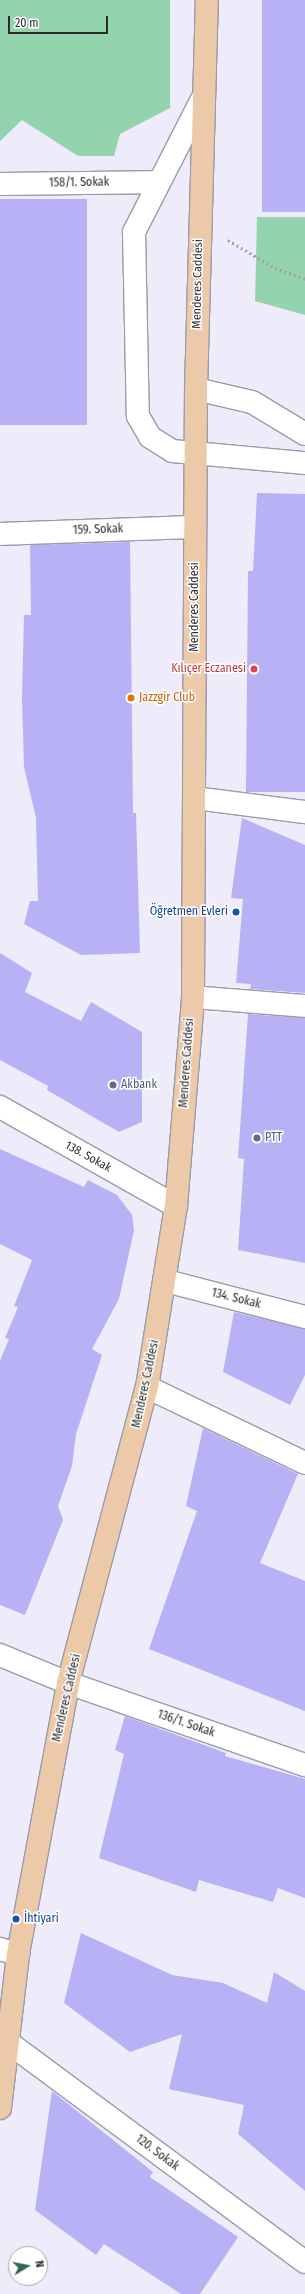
<!DOCTYPE html>
<html>
<head>
<meta charset="utf-8">
<style>
  body { margin:0 }
  #map { position:relative; width:305px; height:2294px; overflow:hidden; background:#eeebfa; font-family:"Fira Sans Condensed",sans-serif }
  div>[style] { position:absolute }
  .green>* { inset:0; background:#93d3ad }
  .building>* { inset:0; background:#b9b1f5; transform-origin:0 0 }
  .path>* { height:2.5px; margin-top:-1.25px; transform-origin:0; background:repeating-linear-gradient(90deg,#a3a0ab 0 2px,transparent 0 5px) }
  .roads { filter:drop-shadow(1px 0 #9d9aa8) drop-shadow(-1px 0 #9d9aa8) drop-shadow(0 1px #9d9aa8) drop-shadow(0 -1px #9d9aa8) }
  .street>* { height:22px; margin:-11px; padding:0 11px; transform-origin:11px; border-radius:11px; background:#fff }
  .secondary>* { height:22px; margin:-11px; padding:0 11px; transform-origin:11px; border-radius:11px; background:#fff }
  .primary>* { height:22px; margin:-11px; padding:0 11px; transform-origin:11px; border-radius:11px; background:#eccaa9 }
  .dots>* { width:11px; height:11px; translate:-50% -50%; box-sizing:border-box; border:2px solid #fff; border-radius:50% }
  span { translate:-50% -50%; white-space:nowrap; text-align:center; line-height:1.15; -webkit-text-stroke:3px #fff; paint-order:stroke }
  .street-label { font-size:12px; color:#2b2a2f }
  .health-label { font-size:12px; color:#be3a42 }
  .right { translate:-100% -50%; text-align:right }
  .food-label { font-size:12px; color:#c56008 }
  .left { translate:0 -50%; text-align:left }
  .transit-label { font-size:12px; color:#164399 }
  .service-label { font-size:12px; color:#4e5e75 }
  .north { position:absolute; left:8px; top:2246px; width:40px; height:40px; box-sizing:border-box; background:#fff; border:1px solid #aaaaac; border-radius:50%; rotate:80deg; font-size:11px; font-weight:700; line-height:16px; text-align:center; color:#2b2a2f }
  .north::after { content:''; display:block; margin:auto; width:14px; height:18px; background:#316950; clip-path:polygon(50% 0,100% 100%,50% 72%,0 100%) }
  .scale { position:absolute; left:8px; top:16px; width:100px; height:18px; box-sizing:border-box; border:2px solid #2b2a2f; border-top:0; padding-left:5px; font-size:12px; line-height:14px; white-space:nowrap; color:#2b2a2f; -webkit-text-stroke:3px #fff; paint-order:stroke }
</style>
</head>
<body>
<div id="map">
  <div class="green">
    <i style="clip-path:polygon(0 0,170px 0,170px 108px,120px 134px,114px 156px,78px 156px,22px 120px,0 141px)"></i>
    <i style="clip-path:polygon(257px 217px,305px 217px,305px 315px,255px 301px)"></i>
  </div>
  <div class="building">
    <i style="left:262px;top:0;width:43px;height:212px"></i>
    <i style="left:87px;top:199px;width:226px;height:87px;rotate:90deg"></i>
    <i style="clip-path:polygon(257px 493px,305px 494px,305px 792px,246px 792px,248px 571px,253px 571px)"></i>
    <i style="clip-path:polygon(130px 542px,133px 813px,136px 813px,140px 953px,81px 955px,24px 924px,30px 901px,38px 901px,36px 818px,24px 767px,22px 697px,24px 615px,31px 615px,30px 545px)"></i>
    <i style="clip-path:polygon(242px 818px,305px 845px,305px 993px,250px 989px,251px 984px,236px 983px,243px 899px,231px 898px)"></i>
    <i style="clip-path:polygon(0 953px,32px 973px,25px 992px,81px 1021px,91px 1002px,142px 1032px,142px 1122px,119px 1132px,47px 1090px,48px 1086px,0 1060px)"></i>
    <i style="clip-path:polygon(248px 1014px,305px 1018px,305px 1263px,238px 1250px,244px 1159px,238px 1158px)"></i>
    <i style="clip-path:polygon(0 1149px,84px 1187px,88px 1180px,117px 1195px,132px 1215px,134px 1230px,119px 1299px,92px 1349px,102px 1355px,76px 1434px,72px 1466px,58px 1506px,63px 1520px,25px 1615px,0 1605px,0 1361px,9px 1339px,5px 1338px,18px 1307px,14px 1306px,32px 1260px,0 1244px)"></i>
    <i style="clip-path:polygon(234px 1312px,305px 1329px,305px 1375px,290px 1405px,223px 1372px)"></i>
    <i style="clip-path:polygon(203px 1428px,298px 1474px,260px 1563px,305px 1581px,305px 1711px,149px 1649px,197px 1511px,186px 1506px)"></i>
    <i style="clip-path:polygon(125px 1716px,226px 1753px,225px 1756px,305px 1779px,305px 1898px,278px 1888px,273px 1902px,199px 1880px,196px 1892px,99px 1858px,124px 1754px,115px 1750px)"></i>
    <i style="clip-path:polygon(81px 1933px,172px 1975px,223px 1983px,267px 2003px,274px 1972px,305px 1991px,305px 2191px,238px 2134px,244px 2105px,169px 2089px,182px 2034px,130px 2052px,64px 2003px)"></i>
    <i style="clip-path:polygon(52px 2091px,153px 2172px,150px 2177px,238px 2237px,200px 2294px,181px 2294px,104px 2244px,96px 2255px,35px 2210px)"></i>
  </div>
  <div class="path">
    <i style="left:228px;top:240px;width:55px;rotate:30.8deg"></i>
    <i style="left:275px;top:268px;width:32px;rotate:20deg"></i>
  </div>
  <div class="roads">
    <div class="street">
      <i style="left:0;top:184px;width:158px;rotate:-0.7deg"></i>
      <i style="left:195px;top:798px;width:111px;rotate:7.3deg"></i>
      <i style="left:193px;top:997px;width:112px;rotate:4.6deg"></i>
      <i style="left:0;top:1107px;width:202px;rotate:29.4deg"></i>
      <i style="left:166px;top:1281px;width:144px;rotate:14.5deg"></i>
      <i style="left:147px;top:1387px;width:175px;rotate:25.7deg"></i>
      <i style="left:0;top:1655px;width:74px;rotate:22.4deg"></i>
      <i style="left:68px;top:1683px;width:251px;rotate:19.1deg"></i>
      <i style="left:0;top:1949px;width:19px;rotate:16deg"></i>
      <i style="left:9px;top:2043px;width:368px;rotate:36.5deg"></i>
    </div>
    <div class="secondary">
      <i style="left:201px;top:101px;width:147px;rotate:117.1deg"></i>
      <i style="left:134px;top:232px;width:184px;rotate:88.8deg"></i>
      <i style="left:138px;top:416px;width:24px;rotate:60deg"></i>
      <i style="left:150px;top:437px;width:26px;rotate:32deg"></i>
      <i style="left:172px;top:451px;width:134px;rotate:5.2deg"></i>
      <i style="left:196px;top:389px;width:57px;rotate:13.1deg"></i>
      <i style="left:252px;top:402px;width:62px;rotate:31.1deg"></i>
      <i style="left:0;top:534px;width:195px;rotate:-2.1deg"></i>
    </div>
    <div class="primary">
      <i style="left:0;top:2108px;width:155px;rotate:-83.3deg"></i>
      <i style="left:18px;top:1954px;width:276px;rotate:-79.5deg"></i>
      <i style="left:68px;top:1683px;width:306px;rotate:-75.1deg"></i>
      <i style="left:147px;top:1387px;width:183px;rotate:-80.9deg"></i>
      <i style="left:176px;top:1206px;width:210px;rotate:-85.3deg"></i>
      <i style="left:193px;top:997px;width:608px;rotate:-89.72deg"></i>
      <i style="left:196px;top:389px;width:389px;rotate:-88.4deg"></i>
    </div>
  </div>
  <div class="dots">
    <i style="left:254px;top:669px;background:#e0444e"></i>
    <i style="left:131px;top:698px;background:#e8710a"></i>
    <i style="left:236px;top:912px;background:#1a4fb4"></i>
    <i style="left:113px;top:1085px;background:#5c6f8a"></i>
    <i style="left:257px;top:1138px;background:#5c6f8a"></i>
    <i style="left:16px;top:1919px;background:#1a4fb4"></i>
  </div>
  <div class="street-label">
    <span style="left:79px;top:183px;rotate:-1deg">158/1. Sokak</span>
    <span style="left:198px;top:284px;rotate:-89deg">Menderes Caddesi</span>
    <span style="left:98px;top:530px;rotate:-2deg">159. Sokak</span>
    <span style="left:195px;top:607px;rotate:-90deg">Menderes Caddesi</span>
    <span style="left:187px;top:1063px;rotate:-86deg">Menderes Caddesi</span>
    <span style="left:88px;top:1157px;rotate:29deg">138. Sokak</span>
    <span style="left:236px;top:1299px;rotate:14deg">134. Sokak</span>
    <span style="left:146px;top:1384px;rotate:-78deg">Menderes Caddesi</span>
    <span style="left:67px;top:1698px;rotate:-77deg">Menderes Caddesi</span>
    <span style="left:186px;top:1724px;rotate:19deg">136/1. Sokak</span>
    <span style="left:157px;top:2153px;rotate:37deg">120. Sokak</span>
  </div>
  <div class="health-label">
    <span class="right" style="left:246px;top:669px">Kılıçer Eczanesi</span>
  </div>
  <div class="food-label">
    <span class="left" style="left:139px;top:698px">Jazzgir Club</span>
  </div>
  <div class="transit-label">
    <span class="right" style="left:228px;top:912px">Öğretmen Evleri</span>
    <span class="left" style="left:24px;top:1919px">İhtiyari</span>
  </div>
  <div class="service-label">
    <span class="left" style="left:121px;top:1085px">Akbank</span>
    <span class="left" style="left:265px;top:1138px">PTT</span>
  </div>
  <div class="north">N</div>
  <div class="scale">20 m</div>
</div>
</body>
</html>
